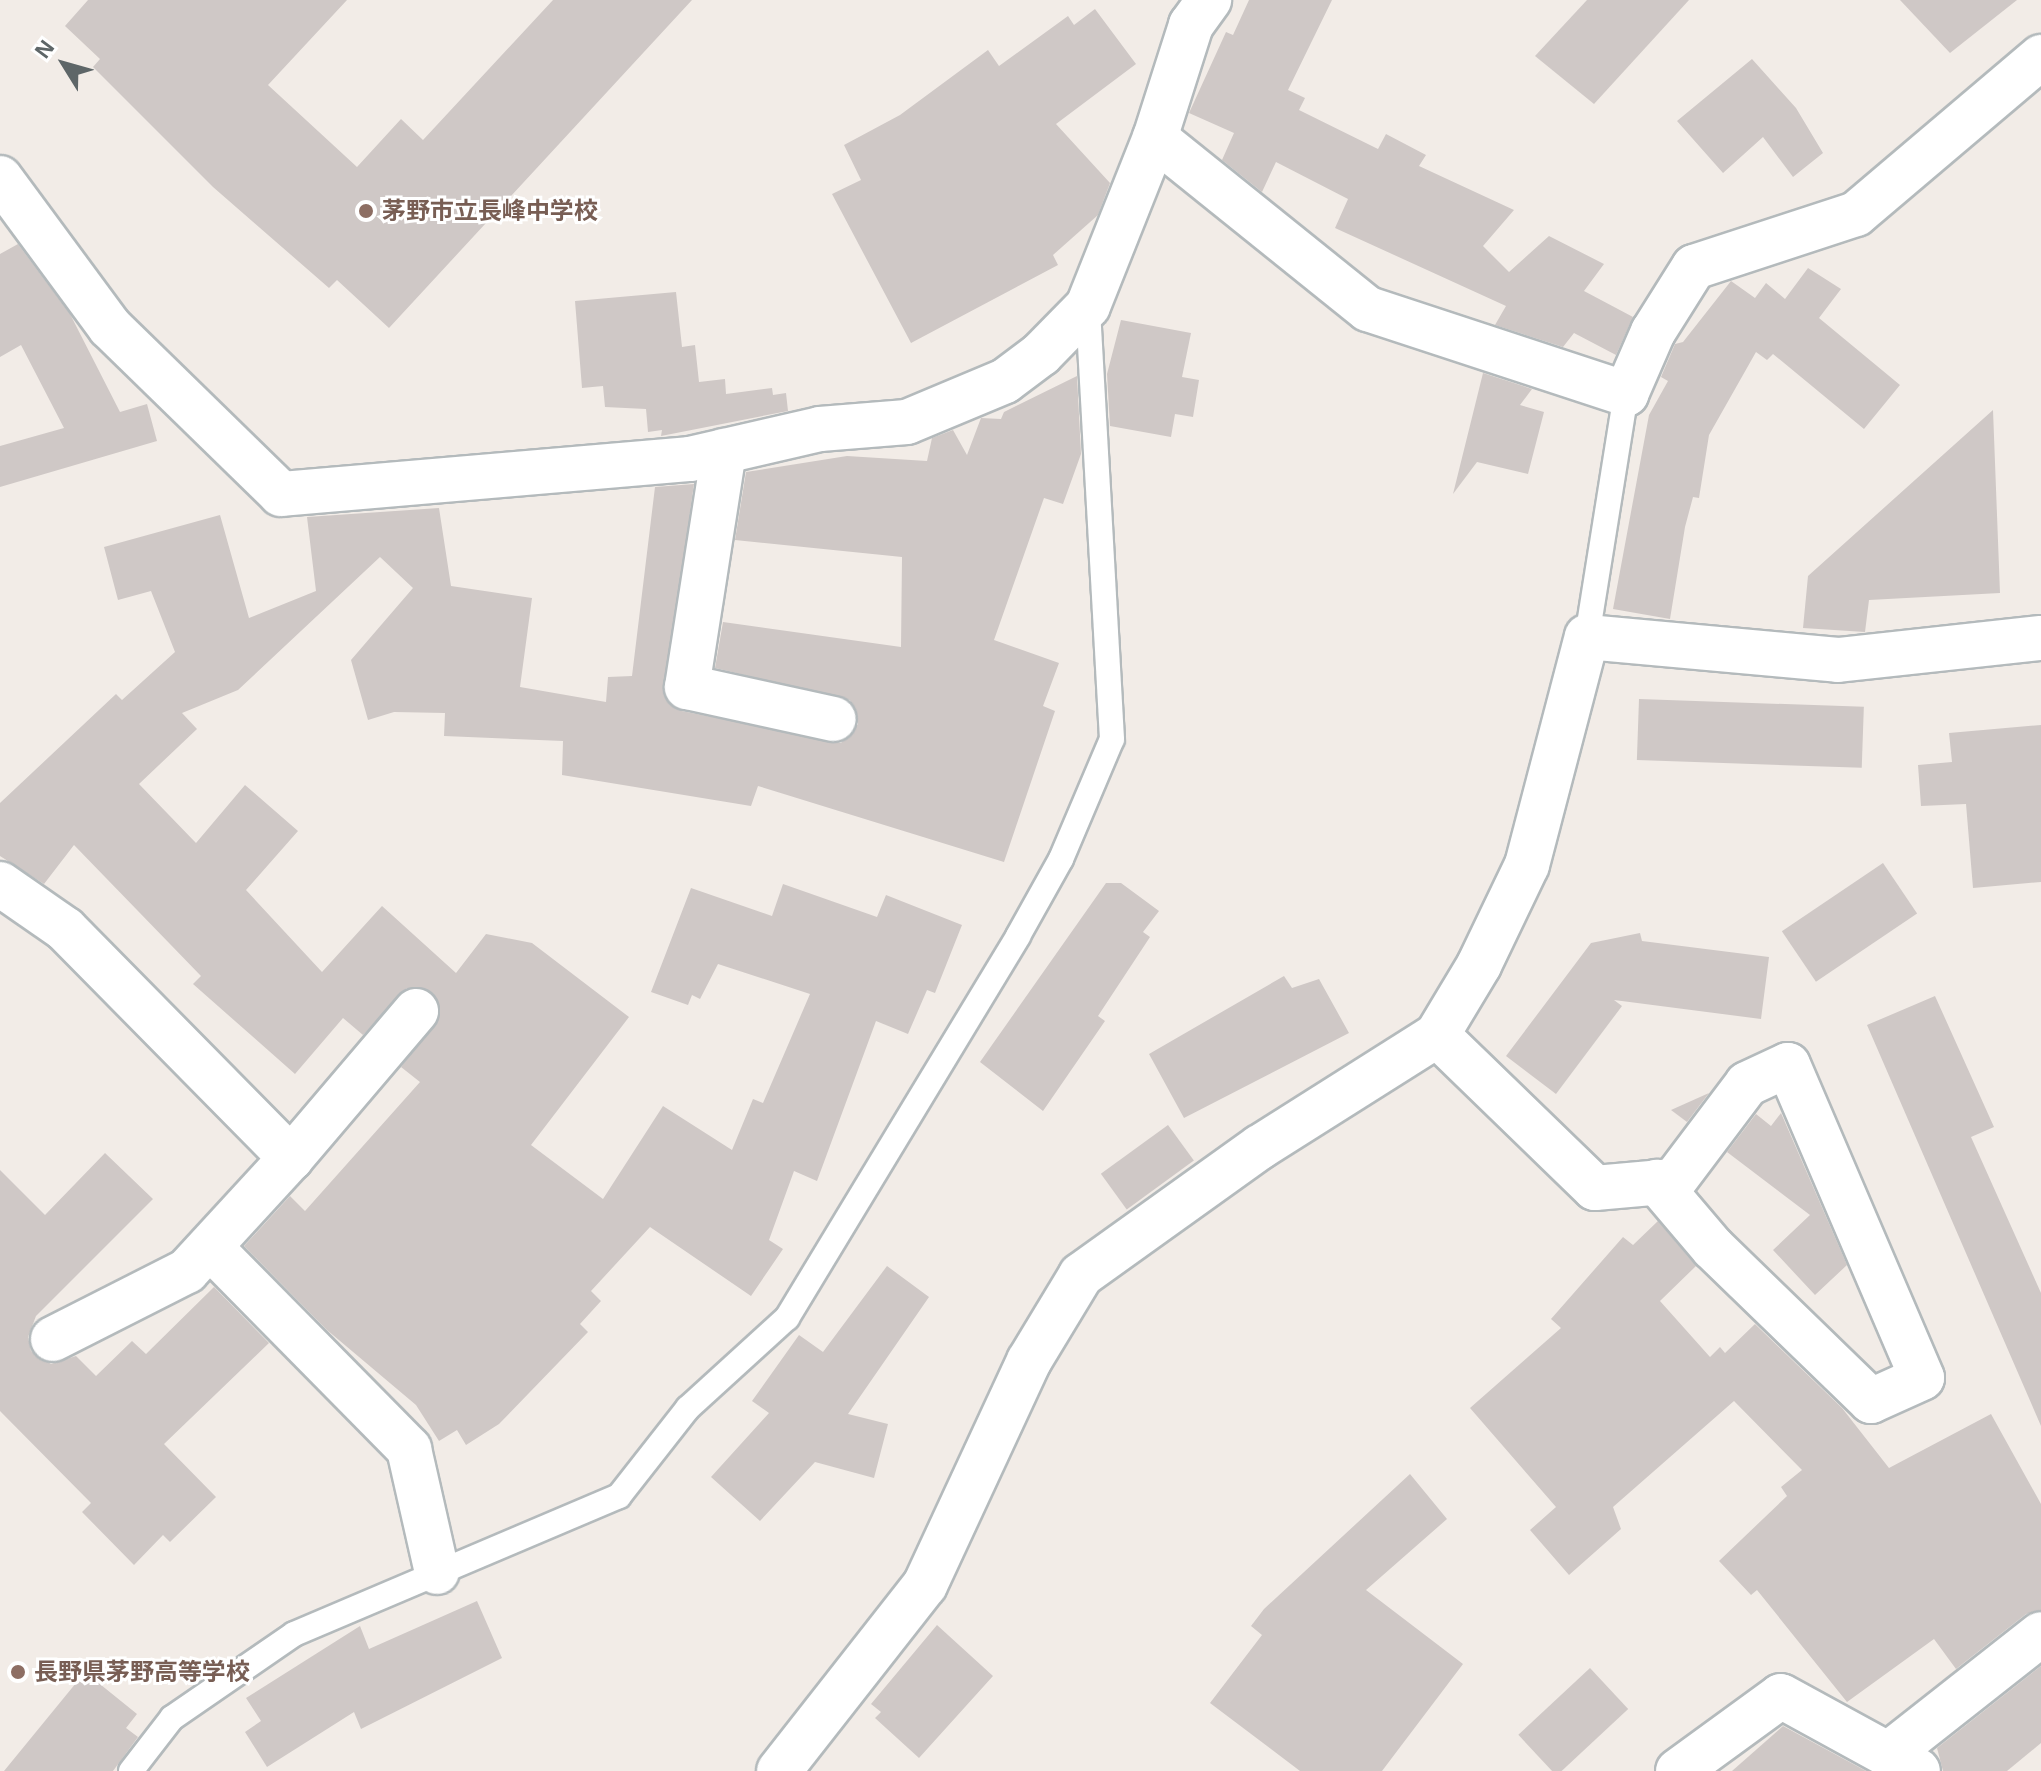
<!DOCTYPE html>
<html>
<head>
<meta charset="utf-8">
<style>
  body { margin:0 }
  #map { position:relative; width:2041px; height:1771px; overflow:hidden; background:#f2ece7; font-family:Helvetica,"Noto Sans JP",sans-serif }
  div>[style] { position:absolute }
  .building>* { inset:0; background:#cfc8c6; transform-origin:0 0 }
  .roads { filter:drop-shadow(2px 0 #b4babc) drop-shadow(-2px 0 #b4babc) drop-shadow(0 2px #b4babc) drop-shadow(0 -2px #b4babc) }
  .service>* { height:24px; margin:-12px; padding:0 12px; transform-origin:12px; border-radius:12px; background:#fff }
  .minor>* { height:44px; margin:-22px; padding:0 22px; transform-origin:22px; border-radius:22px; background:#fff }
  .dots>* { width:22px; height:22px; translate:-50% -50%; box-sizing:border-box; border:4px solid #fff; border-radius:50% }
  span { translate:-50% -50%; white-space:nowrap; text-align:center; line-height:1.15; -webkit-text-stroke:6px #fff; paint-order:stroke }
  .education-label { font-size:24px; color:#785e54; font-weight:700 }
  .left { translate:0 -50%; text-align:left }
  .north { position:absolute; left:24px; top:24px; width:80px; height:80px; -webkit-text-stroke:6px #fff; paint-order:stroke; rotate:307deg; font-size:22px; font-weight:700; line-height:32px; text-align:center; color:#5e6668 }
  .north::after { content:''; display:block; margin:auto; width:28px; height:36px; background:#5e6668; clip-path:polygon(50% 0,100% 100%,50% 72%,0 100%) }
</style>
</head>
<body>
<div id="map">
  <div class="building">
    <i style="clip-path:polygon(88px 0,347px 0,268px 85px,357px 167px,401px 119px,423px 140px,553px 0,692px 0,389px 328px,337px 280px,329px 288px,213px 187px,93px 67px,100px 59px,65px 26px)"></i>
    <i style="clip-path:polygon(1249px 0,1332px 0,1288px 90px,1305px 98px,1299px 110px,1378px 149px,1386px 134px,1426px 155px,1419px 166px,1514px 210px,1483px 246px,1509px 272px,1549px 236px,1604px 264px,1584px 291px,1633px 317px,1616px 355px,1574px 333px,1563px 347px,1495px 325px,1506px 306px,1335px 228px,1348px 199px,1276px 162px,1262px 192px,1222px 160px,1234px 133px,1189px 113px,1226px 32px,1233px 35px)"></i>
    <i style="clip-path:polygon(1587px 0,1689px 0,1594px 104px,1535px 56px)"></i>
    <i style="clip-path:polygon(1900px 0,2017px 0,1950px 53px)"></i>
    <i style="clip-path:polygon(1095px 9px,1136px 64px,1056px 124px,1110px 183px,1098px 215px,1053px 255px,1058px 265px,911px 343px,832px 194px,861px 180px,844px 145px,900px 115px,988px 50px,999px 66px,1068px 16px,1074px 25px)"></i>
    <i style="clip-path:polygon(1752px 59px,1796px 108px,1823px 153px,1793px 177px,1763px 137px,1723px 173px,1677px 121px)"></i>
    <i style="clip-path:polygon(18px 244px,70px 314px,120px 412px,147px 404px,157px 441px,0 487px,0 446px,64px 428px,21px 345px,0 357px,0 254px)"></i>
    <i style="clip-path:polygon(1808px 268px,1841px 289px,1819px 318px,1900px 385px,1864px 429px,1773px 354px,1767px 360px,1756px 352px,1709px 435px,1699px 498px,1693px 497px,1685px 527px,1670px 619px,1613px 609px,1649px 415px,1668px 381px,1661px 377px,1675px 344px,1683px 342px,1731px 281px,1755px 298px,1766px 283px,1785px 299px)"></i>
    <i style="clip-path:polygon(676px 292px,682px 347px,695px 345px,699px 382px,725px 379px,726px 394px,772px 388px,773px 395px,786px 393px,788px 411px,661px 436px,662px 430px,648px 432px,646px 409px,605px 407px,603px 386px,582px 388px,575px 301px)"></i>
    <i style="clip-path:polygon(1121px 320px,1191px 333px,1182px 377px,1199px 380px,1193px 417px,1175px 414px,1171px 437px,1110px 426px,1107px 374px)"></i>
    <i style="clip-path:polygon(1483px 373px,1532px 389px,1520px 405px,1544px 412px,1528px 474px,1477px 462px,1453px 494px)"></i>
    <i style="clip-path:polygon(1077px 376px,1081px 454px,1063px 504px,1044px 498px,994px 640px,1059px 663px,1043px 706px,1055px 711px,1004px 862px,758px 786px,751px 806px,562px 775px,563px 741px,444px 736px,445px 713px,394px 712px,368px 720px,351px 660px,413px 588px,380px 557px,238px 690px,182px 713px,197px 729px,139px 784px,196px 843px,245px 785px,298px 831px,246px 890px,322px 972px,382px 906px,456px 973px,486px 934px,532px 943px,629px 1017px,531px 1145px,603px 1199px,663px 1106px,732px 1150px,753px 1099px,763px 1103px,810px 994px,718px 964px,700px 999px,692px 995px,688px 1005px,651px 992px,691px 888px,772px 916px,783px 884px,877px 917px,886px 895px,962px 925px,935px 993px,927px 990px,908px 1034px,876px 1021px,817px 1181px,794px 1171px,769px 1240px,783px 1249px,751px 1296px,650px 1227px,591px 1291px,601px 1301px,580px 1324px,588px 1332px,499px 1424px,466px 1445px,457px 1430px,439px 1441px,416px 1405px,327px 1330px,244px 1246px,290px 1196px,305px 1211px,420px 1082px,401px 1067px,440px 1016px,433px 993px,407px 988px,363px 1035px,343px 1018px,295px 1074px,193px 984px,201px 976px,74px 845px,44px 884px,0 856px,0 803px,116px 694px,122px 700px,175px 652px,151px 591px,118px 600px,104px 547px,220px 515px,249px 618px,316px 591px,307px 517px,439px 508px,451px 586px,532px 598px,520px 687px,606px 702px,608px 677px,632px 676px,655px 487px,694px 484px,664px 696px,682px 711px,841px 743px,858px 724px,850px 700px,715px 668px,723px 622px,901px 647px,902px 557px,735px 540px,746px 472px,847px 456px,927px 461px,932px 438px,953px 430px,967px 455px,981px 418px,1001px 419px,1004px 412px)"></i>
    <i style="clip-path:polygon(1993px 410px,2000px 593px,1869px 600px,1865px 632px,1803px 628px,1808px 576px)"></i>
    <i style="left:1639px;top:699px;width:225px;height:61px;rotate:2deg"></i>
    <i style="clip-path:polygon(2041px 725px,2041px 882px,1973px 888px,1966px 804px,1921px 806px,1918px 765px,1952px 762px,1949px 733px)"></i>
    <i style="left:1883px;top:863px;width:61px;height:122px;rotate:56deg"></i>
    <i style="clip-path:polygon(1106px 883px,1121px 883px,1159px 911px,1143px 932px,1150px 937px,1098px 1016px,1105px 1021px,1043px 1111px,980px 1062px)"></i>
    <i style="clip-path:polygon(1640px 933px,1642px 941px,1769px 957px,1761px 1019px,1614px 1000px,1622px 1006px,1556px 1094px,1506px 1056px,1591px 943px)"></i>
    <i style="clip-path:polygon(1284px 976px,1292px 988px,1319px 979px,1349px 1033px,1184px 1118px,1149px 1054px)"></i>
    <i style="clip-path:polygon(1935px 996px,1994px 1127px,1971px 1137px,2041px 1293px,2041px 1426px,1867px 1025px)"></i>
    <i style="clip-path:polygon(1709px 1093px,1687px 1122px,1671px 1110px)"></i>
    <i style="clip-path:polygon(1781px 1113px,1847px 1265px,1815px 1295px,1773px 1250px,1810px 1215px,1727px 1152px,1756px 1114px,1771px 1126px)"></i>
    <i style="left:1168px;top:1125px;width:44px;height:83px;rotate:54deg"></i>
    <i style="clip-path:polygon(105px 1153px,153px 1199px,36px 1316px,28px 1337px,31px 1351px,51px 1364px,76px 1356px,96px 1376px,132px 1341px,146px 1354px,214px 1287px,269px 1343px,164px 1444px,216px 1497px,170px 1542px,163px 1535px,134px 1565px,82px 1512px,91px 1503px,0 1411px,0 1170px,45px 1215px)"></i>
    <i style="clip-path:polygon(1658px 1221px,1696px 1266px,1660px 1301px,1710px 1357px,1720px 1347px,1725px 1353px,1755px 1324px,1842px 1408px,1889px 1468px,1991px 1414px,2041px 1504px,2041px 1610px,2026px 1614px,1956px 1669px,1934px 1639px,1847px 1702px,1757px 1590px,1751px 1595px,1719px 1561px,1787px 1496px,1781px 1487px,1802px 1470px,1734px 1401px,1613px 1507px,1621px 1529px,1569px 1575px,1530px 1530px,1556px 1507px,1470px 1408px,1561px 1328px,1551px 1319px,1623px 1237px,1633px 1245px)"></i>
    <i style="clip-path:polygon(887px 1266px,929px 1297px,848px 1414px,888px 1424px,874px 1478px,815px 1462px,760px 1521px,711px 1477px,769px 1413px,752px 1401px,799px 1335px,823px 1352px)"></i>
    <i style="clip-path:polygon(1410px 1474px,1447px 1519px,1366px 1590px,1463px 1664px,1382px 1771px,1300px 1771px,1210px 1703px,1262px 1635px,1251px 1626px,1264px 1609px)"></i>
    <i style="clip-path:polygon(477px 1601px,502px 1658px,361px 1729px,354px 1712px,267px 1767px,245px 1732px,261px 1721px,246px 1698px,360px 1626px,369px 1649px)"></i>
    <i style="clip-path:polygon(937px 1625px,993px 1676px,919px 1758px,875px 1718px,881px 1712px,871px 1704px)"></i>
    <i style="clip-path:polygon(2041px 1666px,2041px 1743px,2007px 1771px,1943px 1771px,1937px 1748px)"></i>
    <i style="left:1590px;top:1668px;width:56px;height:98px;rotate:47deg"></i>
    <i style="clip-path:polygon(85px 1672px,137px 1714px,126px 1728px,138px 1737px,113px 1771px,4px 1771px)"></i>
    <i style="clip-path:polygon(1783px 1726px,1866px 1771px,1732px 1771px)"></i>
  </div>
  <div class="roads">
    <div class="service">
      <i style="left:1587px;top:637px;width:246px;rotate:-80.9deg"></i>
      <i style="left:131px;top:1771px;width:67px;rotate:-52.3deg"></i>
      <i style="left:172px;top:1718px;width:148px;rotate:-34.5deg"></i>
      <i style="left:294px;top:1634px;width:353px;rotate:-23deg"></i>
      <i style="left:619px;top:1496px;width:112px;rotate:-51.9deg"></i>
      <i style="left:688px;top:1408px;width:134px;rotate:-42.3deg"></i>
      <i style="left:787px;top:1318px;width:446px;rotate:-58.8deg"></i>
      <i style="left:1018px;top:936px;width:88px;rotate:-60.8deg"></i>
      <i style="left:1061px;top:859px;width:130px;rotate:-67deg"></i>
      <i style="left:1112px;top:739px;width:434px;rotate:-93.2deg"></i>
    </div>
    <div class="minor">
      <i style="left:1155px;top:138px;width:273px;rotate:38.8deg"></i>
      <i style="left:1368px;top:309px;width:272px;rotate:18.2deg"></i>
      <i style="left:1626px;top:394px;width:68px;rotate:-66.5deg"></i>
      <i style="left:1653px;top:332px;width:77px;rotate:-57.8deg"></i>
      <i style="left:1694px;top:267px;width:170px;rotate:-18.1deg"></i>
      <i style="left:1856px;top:214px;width:243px;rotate:-40.3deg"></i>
      <i style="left:0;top:178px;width:185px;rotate:53.6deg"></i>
      <i style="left:110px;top:327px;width:239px;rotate:44.3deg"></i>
      <i style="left:281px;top:494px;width:410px;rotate:-4.9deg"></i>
      <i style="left:690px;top:459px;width:133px;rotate:-13deg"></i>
      <i style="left:820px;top:429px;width:87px;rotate:-4.6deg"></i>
      <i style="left:907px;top:422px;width:106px;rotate:-22.7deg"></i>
      <i style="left:1005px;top:381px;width:45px;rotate:-36.9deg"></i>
      <i style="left:1041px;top:354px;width:67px;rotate:-45.6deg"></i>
      <i style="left:1088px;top:306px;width:181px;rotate:-68.3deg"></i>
      <i style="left:1155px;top:138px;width:119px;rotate:-72.3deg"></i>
      <i style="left:1191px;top:25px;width:31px;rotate:-54deg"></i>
      <i style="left:724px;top:451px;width:239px;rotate:98.9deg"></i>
      <i style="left:687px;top:687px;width:150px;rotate:12.3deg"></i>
      <i style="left:0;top:884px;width:79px;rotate:34.7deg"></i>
      <i style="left:65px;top:929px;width:322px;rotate:45.4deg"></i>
      <i style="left:291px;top:1158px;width:193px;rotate:-49.6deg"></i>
      <i style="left:1437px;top:1035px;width:220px;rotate:44.1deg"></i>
      <i style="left:1595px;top:1188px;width:79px;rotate:-5.1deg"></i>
      <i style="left:1674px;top:1181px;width:121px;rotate:-53deg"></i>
      <i style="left:1747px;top:1084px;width:45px;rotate:-24.9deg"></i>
      <i style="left:1788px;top:1065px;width:340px;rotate:66.8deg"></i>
      <i style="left:1922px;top:1378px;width:56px;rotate:155.7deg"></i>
      <i style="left:1871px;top:1401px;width:220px;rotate:-135.9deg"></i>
      <i style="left:1713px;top:1248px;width:87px;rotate:-130.3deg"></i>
      <i style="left:212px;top:1249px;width:281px;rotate:45.4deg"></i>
      <i style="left:409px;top:1449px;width:126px;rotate:77.2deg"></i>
      <i style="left:53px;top:1339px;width:150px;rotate:-26.9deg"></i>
      <i style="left:187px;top:1271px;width:154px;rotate:-47.4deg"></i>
      <i style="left:1890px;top:1753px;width:192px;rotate:-38.2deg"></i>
      <i style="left:779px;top:1771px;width:236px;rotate:-51.9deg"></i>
      <i style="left:925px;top:1585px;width:247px;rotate:-65.1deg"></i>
      <i style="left:1029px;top:1361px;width:100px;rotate:-58.8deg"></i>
      <i style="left:1081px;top:1275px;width:220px;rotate:-35.6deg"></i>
      <i style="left:1260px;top:1147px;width:209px;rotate:-32.3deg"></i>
      <i style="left:1437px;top:1035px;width:82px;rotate:-59deg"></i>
      <i style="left:1479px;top:965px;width:111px;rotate:-64.4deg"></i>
      <i style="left:1527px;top:865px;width:236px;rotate:-75.3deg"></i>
      <i style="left:1587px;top:637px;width:252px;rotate:5.2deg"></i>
      <i style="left:1838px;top:660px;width:204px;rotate:-6.2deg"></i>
      <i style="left:1678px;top:1771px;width:127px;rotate:-36.1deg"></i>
      <i style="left:1781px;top:1696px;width:156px;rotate:28.7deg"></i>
    </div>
  </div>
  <div class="dots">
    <i style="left:366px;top:211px;background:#8d6e63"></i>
    <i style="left:18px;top:1672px;background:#8d6e63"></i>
  </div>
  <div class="education-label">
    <span class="left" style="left:382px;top:211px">茅野市立長峰中学校</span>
    <span class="left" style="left:34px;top:1672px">長野県茅野高等学校</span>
  </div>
  <div class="north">N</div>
</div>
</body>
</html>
